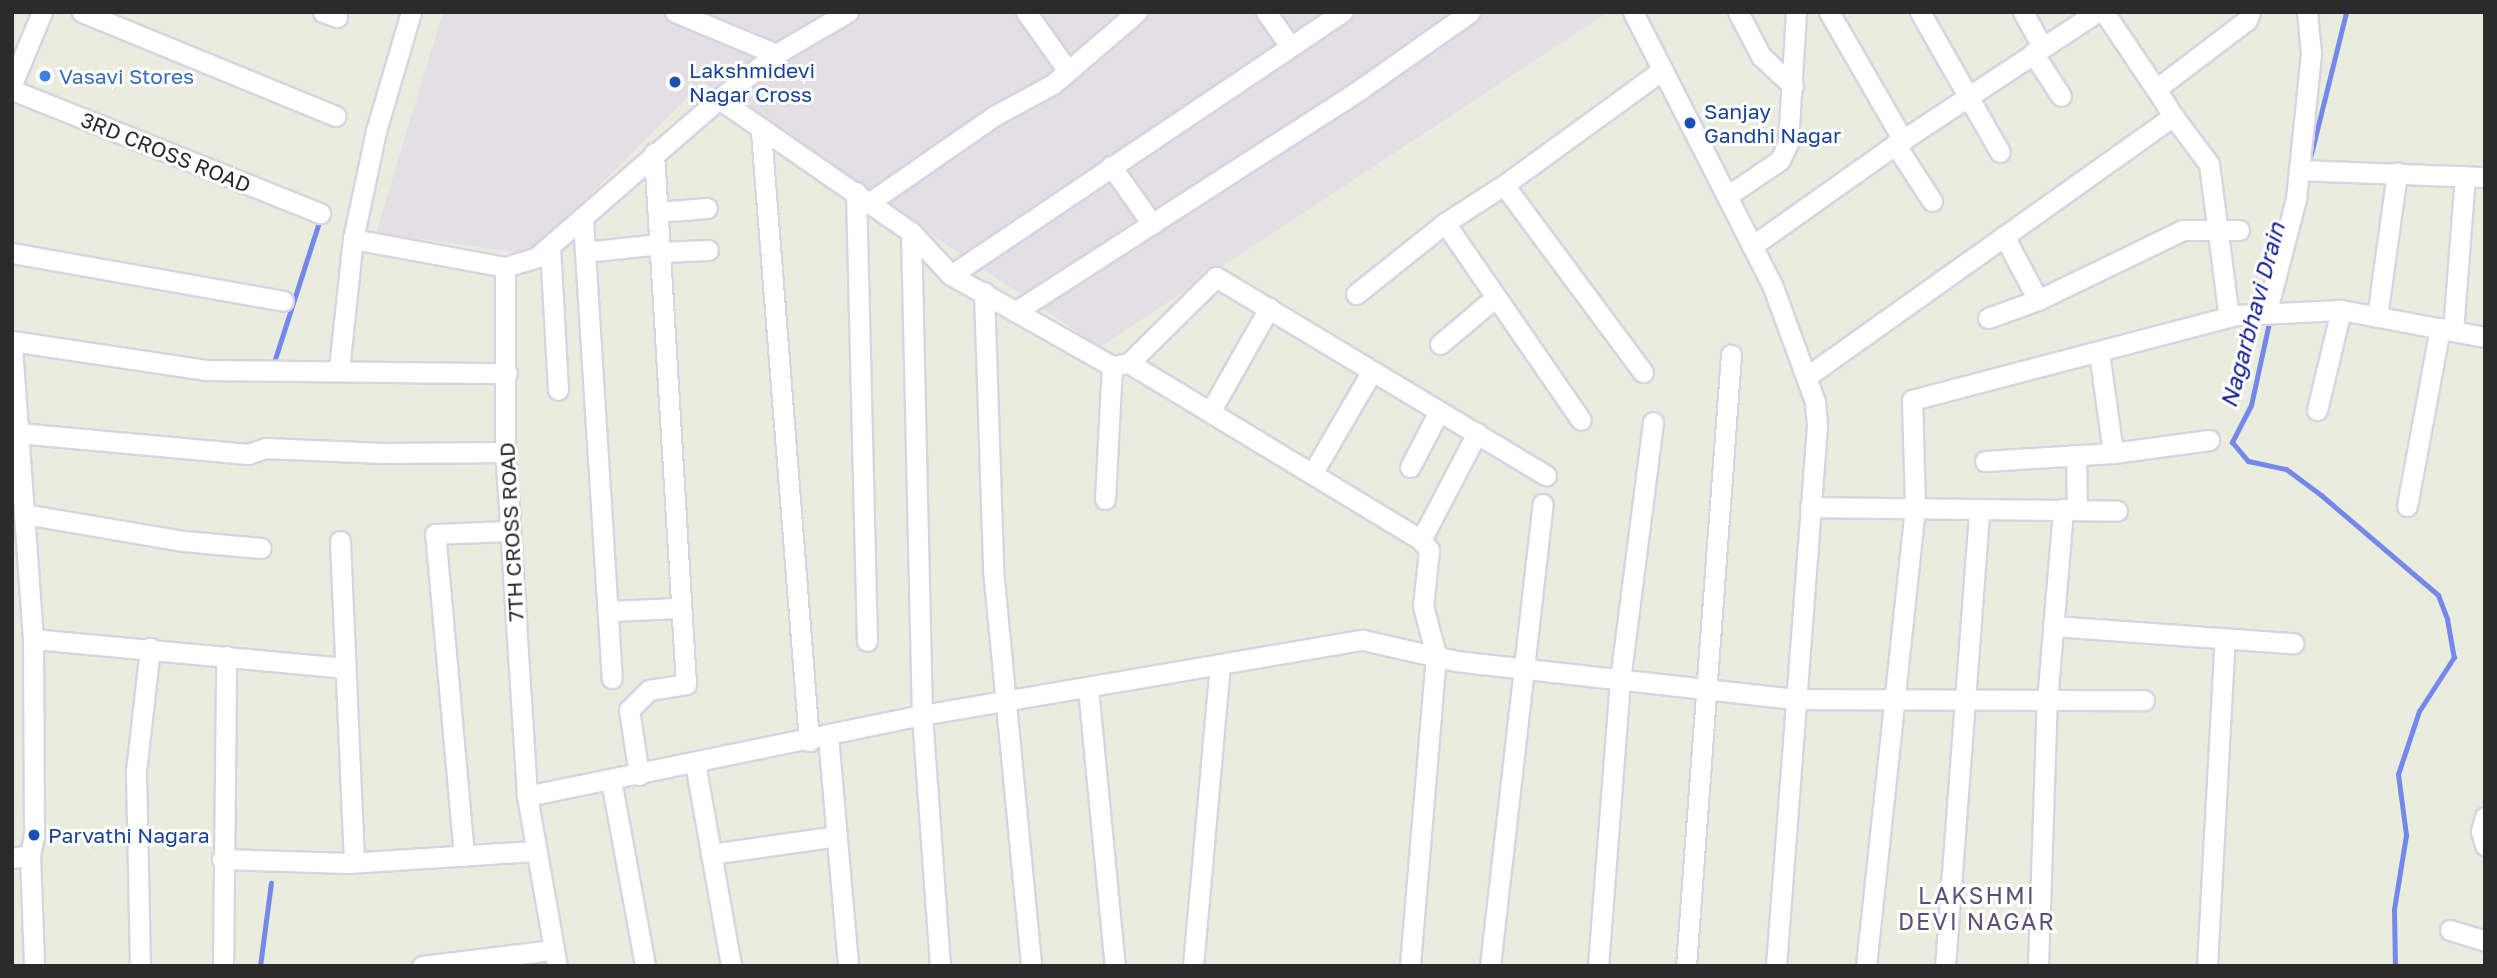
<!DOCTYPE html>
<html>
<head>
<meta charset="utf-8">
<style>
  body { margin:0 }
  #map { position:relative; width:2497px; height:978px; overflow:hidden; background:#eaecde; font-family:"Golos Text",sans-serif }
  div>[style] { position:absolute }
  .industrial>* { inset:0; background:#e4dee5 }
  .stream>* { height:5px; margin:-2.5px; padding:0 2.5px; transform-origin:2.5px; border-radius:2.5px; background:#7487eb }
  .roads { filter:drop-shadow(2px 0 #d9d3e3) drop-shadow(-2px 0 #d9d3e3) drop-shadow(0 2px #d9d3e3) drop-shadow(0 -2px #d9d3e3) }
  .minor>* { height:19px; margin:-9.5px; padding:0 9.5px; transform-origin:9.5px; border-radius:9.5px; background:#fff }
  .dots>* { width:19px; height:19px; translate:-50% -50%; box-sizing:border-box; border:4px solid #fff; border-radius:50% }
  span { translate:-50% -50%; white-space:nowrap; text-align:center; line-height:1.15; -webkit-text-stroke:6px #fff; paint-order:stroke }
  .transit-label { font-size:21px; color:#164399 }
  .left { translate:0 -50%; text-align:left }
  .shop-label { font-size:21px; color:#366cbe }
  .street-label { font-size:21px; color:#2b2b2b }
  .water-label { font-size:23px; color:#121d98; font-style:italic }
  .neighbourhood-label { font-size:23px; color:#5f4d7a; letter-spacing:2px }
  .frame { position:absolute; inset:0; border:14px solid #2b2b2b; pointer-events:none }
</style>
</head>
<body>
<div id="map">
  <div class="industrial">
    <i style="clip-path:polygon(443px 12px,1608px 12px,1100px 347px,703px 82px,531px 254px,376px 233px)"></i>
  </div>
  <div class="stream">
    <i style="left:2309px;top:162px;width:154px;rotate:-76.1deg"></i>
    <i style="left:2270px;top:318px;width:89px;rotate:102.3deg"></i>
    <i style="left:2251px;top:405px;width:42px;rotate:117.2deg"></i>
    <i style="left:2232px;top:442px;width:25px;rotate:50deg"></i>
    <i style="left:2248px;top:461px;width:39px;rotate:12deg"></i>
    <i style="left:2286px;top:469px;width:44px;rotate:36.6deg"></i>
    <i style="left:2321px;top:495px;width:154px;rotate:40.5deg"></i>
    <i style="left:2438px;top:595px;width:26px;rotate:69deg"></i>
    <i style="left:2447px;top:619px;width:39px;rotate:80deg"></i>
    <i style="left:2454px;top:657px;width:64px;rotate:122.9deg"></i>
    <i style="left:2419px;top:711px;width:66px;rotate:108.4deg"></i>
    <i style="left:2398px;top:774px;width:62px;rotate:82.5deg"></i>
    <i style="left:2406px;top:835px;width:75px;rotate:99.2deg"></i>
    <i style="left:2394px;top:909px;width:57px;rotate:89deg"></i>
    <i style="left:275px;top:359px;width:150px;rotate:-72.2deg"></i>
    <i style="left:260px;top:966px;width:84px;rotate:-82.5deg"></i>
  </div>
  <div class="roads">
    <div class="minor">
      <i style="left:82px;top:12px;width:274px;rotate:22.3deg"></i>
      <i style="left:323px;top:12px;width:15px;rotate:20deg"></i>
      <i style="left:675px;top:12px;width:109px;rotate:22.6deg"></i>
      <i style="left:848px;top:12px;width:83px;rotate:149.7deg"></i>
      <i style="left:776px;top:54px;width:73px;rotate:141.7deg"></i>
      <i style="left:719px;top:99px;width:234px;rotate:34.7deg"></i>
      <i style="left:911px;top:232px;width:483px;rotate:88.7deg"></i>
      <i style="left:922px;top:715px;width:252px;rotate:85.9deg"></i>
      <i style="left:1026px;top:12px;width:72px;rotate:54.6deg"></i>
      <i style="left:1266px;top:12px;width:42px;rotate:54.8deg"></i>
      <i style="left:1633px;top:12px;width:309px;rotate:63deg"></i>
      <i style="left:1773px;top:287px;width:122px;rotate:69.9deg"></i>
      <i style="left:1815px;top:402px;width:24px;rotate:85deg"></i>
      <i style="left:1817px;top:426px;width:542px;rotate:94.34deg"></i>
      <i style="left:1738px;top:12px;width:50px;rotate:62.4deg"></i>
      <i style="left:1761px;top:56px;width:44px;rotate:43.2deg"></i>
      <i style="left:1829px;top:12px;width:148px;rotate:60deg"></i>
      <i style="left:1920px;top:12px;width:161px;rotate:60.3deg"></i>
      <i style="left:2023px;top:12px;width:39px;rotate:61deg"></i>
      <i style="left:2104px;top:12px;width:93px;rotate:56deg"></i>
      <i style="left:2033px;top:53px;width:51px;rotate:56.9deg"></i>
      <i style="left:12px;top:84px;width:78px;rotate:-67.4deg"></i>
      <i style="left:12px;top:90px;width:332px;rotate:21.8deg"></i>
      <i style="left:2173px;top:116px;width:60px;rotate:53.1deg"></i>
      <i style="left:2209px;top:164px;width:154px;rotate:82.6deg"></i>
      <i style="left:761px;top:132px;width:611px;rotate:85.49deg"></i>
      <i style="left:1895px;top:144px;width:68px;rotate:57deg"></i>
      <i style="left:1111px;top:166px;width:71px;rotate:54.7deg"></i>
      <i style="left:2301px;top:170px;width:184px;rotate:2.2deg"></i>
      <i style="left:1504px;top:185px;width:195px;rotate:-36deg"></i>
      <i style="left:856px;top:192px;width:449px;rotate:88.6deg"></i>
      <i style="left:1727px;top:196px;width:64px;rotate:-34.2deg"></i>
      <i style="left:1780px;top:160px;width:19px;rotate:-65deg"></i>
      <i style="left:1788px;top:143px;width:131px;rotate:-86.5deg"></i>
      <i style="left:870px;top:202px;width:151px;rotate:-34.7deg"></i>
      <i style="left:994px;top:116px;width:67px;rotate:-28.5deg"></i>
      <i style="left:1053px;top:84px;width:111px;rotate:-40.6deg"></i>
      <i style="left:658px;top:212px;width:49px;rotate:-4.7deg"></i>
      <i style="left:583px;top:220px;width:459px;rotate:86.4deg"></i>
      <i style="left:1445px;top:223px;width:239px;rotate:55.4deg"></i>
      <i style="left:911px;top:232px;width:59px;rotate:47.1deg"></i>
      <i style="left:951px;top:275px;width:185px;rotate:29.5deg"></i>
      <i style="left:1112px;top:366px;width:17px;rotate:-10deg"></i>
      <i style="left:1129px;top:363px;width:341px;rotate:31.2deg"></i>
      <i style="left:1421px;top:540px;width:13px;rotate:51deg"></i>
      <i style="left:1429px;top:550px;width:56px;rotate:96.1deg"></i>
      <i style="left:1423px;top:606px;width:51px;rotate:75.1deg"></i>
      <i style="left:1436px;top:655px;width:312px;rotate:94.8deg"></i>
      <i style="left:2004px;top:236px;width:72px;rotate:62deg"></i>
      <i style="left:353px;top:239px;width:155px;rotate:10.4deg"></i>
      <i style="left:505px;top:267px;width:34px;rotate:-17deg"></i>
      <i style="left:537px;top:257px;width:241px;rotate:-41deg"></i>
      <i style="left:1752px;top:246px;width:164px;rotate:-35.3deg"></i>
      <i style="left:1886px;top:151px;width:253px;rotate:-33.4deg"></i>
      <i style="left:550px;top:247px;width:143px;rotate:86.8deg"></i>
      <i style="left:585px;top:252px;width:75px;rotate:-6.1deg"></i>
      <i style="left:660px;top:252px;width:48px;rotate:-2.4deg"></i>
      <i style="left:12px;top:253px;width:275px;rotate:10deg"></i>
      <i style="left:505px;top:267px;width:179px;rotate:90deg"></i>
      <i style="left:505px;top:446px;width:351px;rotate:86.4deg"></i>
      <i style="left:527px;top:796px;width:173px;rotate:80deg"></i>
      <i style="left:951px;top:275px;width:472px;rotate:-33.9deg"></i>
      <i style="left:984px;top:292px;width:277px;rotate:88.1deg"></i>
      <i style="left:993px;top:569px;width:399px;rotate:84.5deg"></i>
      <i style="left:1356px;top:294px;width:114px;rotate:-38.6deg"></i>
      <i style="left:1445px;top:223px;width:70px;rotate:-32.8deg"></i>
      <i style="left:1504px;top:185px;width:233px;rotate:53.4deg"></i>
      <i style="left:1018px;top:310px;width:409px;rotate:-32.8deg"></i>
      <i style="left:1362px;top:88px;width:132px;rotate:-35.1deg"></i>
      <i style="left:2266px;top:314px;width:119px;rotate:-75.4deg"></i>
      <i style="left:2296px;top:199px;width:147px;rotate:-84.1deg"></i>
      <i style="left:2311px;top:53px;width:41px;rotate:-95.6deg"></i>
      <i style="left:2377px;top:317px;width:146px;rotate:-82.1deg"></i>
      <i style="left:1988px;top:318px;width:53px;rotate:-19.8deg"></i>
      <i style="left:2038px;top:300px;width:161px;rotate:-25.8deg"></i>
      <i style="left:2183px;top:230px;width:56px"></i>
      <i style="left:2453px;top:331px;width:155px;rotate:-85.6deg"></i>
      <i style="left:12px;top:341px;width:197px;rotate:8.5deg"></i>
      <i style="left:207px;top:370px;width:300px;rotate:0.6deg"></i>
      <i style="left:1440px;top:344px;width:73px;rotate:-40deg"></i>
      <i style="left:12px;top:346px;width:294px;rotate:85.9deg"></i>
      <i style="left:33px;top:639px;width:196px;rotate:89.7deg"></i>
      <i style="left:34px;top:835px;width:20px;rotate:101deg"></i>
      <i style="left:30px;top:855px;width:111px;rotate:87.9deg"></i>
      <i style="left:2099px;top:352px;width:102px;rotate:82.1deg"></i>
      <i style="left:1129px;top:363px;width:122px;rotate:-44.7deg"></i>
      <i style="left:1216px;top:277px;width:385px;rotate:31deg"></i>
      <i style="left:339px;top:369px;width:131px;rotate:-83.9deg"></i>
      <i style="left:353px;top:239px;width:110px;rotate:-78deg"></i>
      <i style="left:376px;top:131px;width:124px;rotate:-73.6deg"></i>
      <i style="left:1809px;top:375px;width:447px;rotate:-35.4deg"></i>
      <i style="left:2173px;top:116px;width:32px;rotate:-122deg"></i>
      <i style="left:2156px;top:89px;width:114px;rotate:-37.2deg"></i>
      <i style="left:2247px;top:20px;width:9px;rotate:-69deg"></i>
      <i style="left:2317px;top:410px;width:103px;rotate:-76.5deg"></i>
      <i style="left:1210px;top:412px;width:120px;rotate:-60.4deg"></i>
      <i style="left:18px;top:433px;width:231px;rotate:5.2deg"></i>
      <i style="left:248px;top:454px;width:18px;rotate:-19deg"></i>
      <i style="left:265px;top:448px;width:119px;rotate:2.4deg"></i>
      <i style="left:384px;top:453px;width:121px;rotate:-0.5deg"></i>
      <i style="left:2076px;top:455px;width:54px;rotate:88.9deg"></i>
      <i style="left:1985px;top:461px;width:128px;rotate:-3.6deg"></i>
      <i style="left:2113px;top:453px;width:97px;rotate:-7.7deg"></i>
      <i style="left:1410px;top:467px;width:63px;rotate:-62.6deg"></i>
      <i style="left:1312px;top:474px;width:119px;rotate:-59.8deg"></i>
      <i style="left:1105px;top:499px;width:133px;rotate:-87deg"></i>
      <i style="left:2407px;top:506px;width:181px;rotate:-79.5deg"></i>
      <i style="left:1810px;top:507px;width:307px;rotate:0.7deg"></i>
      <i style="left:24px;top:514px;width:162px;rotate:9.6deg"></i>
      <i style="left:184px;top:541px;width:77px;rotate:5.2deg"></i>
      <i style="left:1421px;top:540px;width:121px;rotate:-62.4deg"></i>
      <i style="left:340px;top:541px;width:321px;rotate:87.5deg"></i>
      <i style="left:608px;top:611px;width:72px;rotate:-2.4deg"></i>
      <i style="left:2053px;top:626px;width:241px;rotate:4.1deg"></i>
      <i style="left:33px;top:639px;width:311px;rotate:5.3deg"></i>
      <i style="left:1088px;top:688px;width:279px;rotate:84.5deg"></i>
      <i style="left:828px;top:736px;width:231px;rotate:85deg"></i>
      <i style="left:695px;top:763px;width:206px;rotate:79.9deg"></i>
      <i style="left:639px;top:775px;width:66px;rotate:-98.7deg"></i>
      <i style="left:629px;top:710px;width:28px;rotate:-45deg"></i>
      <i style="left:649px;top:690px;width:37px;rotate:-9deg"></i>
      <i style="left:686px;top:684px;width:532px;rotate:-93.45deg"></i>
      <i style="left:611px;top:780px;width:189px;rotate:79.6deg"></i>
      <i style="left:527px;top:796px;width:403px;rotate:-11.6deg"></i>
      <i style="left:922px;top:715px;width:447px;rotate:-9.7deg"></i>
      <i style="left:1363px;top:640px;width:95px;rotate:12.7deg"></i>
      <i style="left:1456px;top:661px;width:340px;rotate:6.4deg"></i>
      <i style="left:1794px;top:699px;width:350px;rotate:0.2deg"></i>
      <i style="left:2485px;top:817px;width:15px;rotate:106deg"></i>
      <i style="left:2481px;top:831px;width:15px;rotate:74deg"></i>
      <i style="left:711px;top:854px;width:127px;rotate:-8.1deg"></i>
      <i style="left:464px;top:856px;width:323px;rotate:-95.1deg"></i>
      <i style="left:435px;top:534px;width:75px;rotate:-2.3deg"></i>
      <i style="left:12px;top:858px;width:18px;rotate:-9deg"></i>
      <i style="left:222px;top:859px;width:126px;rotate:1.8deg"></i>
      <i style="left:348px;top:863px;width:186px;rotate:-3.7deg"></i>
      <i style="left:2450px;top:930px;width:37px;rotate:17deg"></i>
      <i style="left:140px;top:966px;width:195px;rotate:-91.2deg"></i>
      <i style="left:136px;top:771px;width:124px;rotate:-83.5deg"></i>
      <i style="left:223px;top:966px;width:310px;rotate:-89.4deg"></i>
      <i style="left:422px;top:966px;width:132px;rotate:-7deg"></i>
      <i style="left:1193px;top:966px;width:302px;rotate:-84.9deg"></i>
      <i style="left:1490px;top:966px;width:465px;rotate:-83.5deg"></i>
      <i style="left:1598px;top:966px;width:287px;rotate:-85.6deg"></i>
      <i style="left:1620px;top:680px;width:260px;rotate:-82.7deg"></i>
      <i style="left:1686px;top:966px;width:613px;rotate:-85.79deg"></i>
      <i style="left:1866px;top:966px;width:461px;rotate:-83.9deg"></i>
      <i style="left:1915px;top:508px;width:108px;rotate:-91.6deg"></i>
      <i style="left:1912px;top:400px;width:336px;rotate:-14.7deg"></i>
      <i style="left:2237px;top:315px;width:104px;rotate:-2.8deg"></i>
      <i style="left:2341px;top:310px;width:147px;rotate:10.6deg"></i>
      <i style="left:1945px;top:966px;width:458px;rotate:-85.7deg"></i>
      <i style="left:2038px;top:966px;width:265px;rotate:-88.1deg"></i>
      <i style="left:2047px;top:701px;width:193px;rotate:-85.2deg"></i>
      <i style="left:2207px;top:966px;width:328px;rotate:-86.9deg"></i>
    </div>
  </div>
  <div class="dots">
    <i style="left:45px;top:76px;background:#3f7fe0"></i>
    <i style="left:675px;top:82px;background:#1a4fb4"></i>
    <i style="left:1690px;top:123px;background:#1a4fb4"></i>
    <i style="left:34px;top:835px;background:#1a4fb4"></i>
  </div>
  <div class="transit-label">
    <span class="left" style="left:689px;top:82px">Lakshmidevi<br>Nagar Cross</span>
    <span class="left" style="left:1704px;top:123px">Sanjay<br>Gandhi Nagar</span>
    <span class="left" style="left:48px;top:835px">Parvathi Nagara</span>
  </div>
  <div class="shop-label">
    <span class="left" style="left:59px;top:76px">Vasavi Stores</span>
  </div>
  <div class="street-label">
    <span style="left:166px;top:152px;rotate:22deg">3RD CROSS ROAD</span>
    <span style="left:511px;top:532px;rotate:-93deg">7TH CROSS ROAD</span>
  </div>
  <div class="water-label">
    <span style="left:2252px;top:315px;rotate:-75deg">Nagarbhavi Drain</span>
  </div>
  <div class="neighbourhood-label">
    <span style="left:1977px;top:908px">LAKSHMI<br>DEVI NAGAR</span>
  </div>
  <div class="frame"></div>
</div>
</body>
</html>
